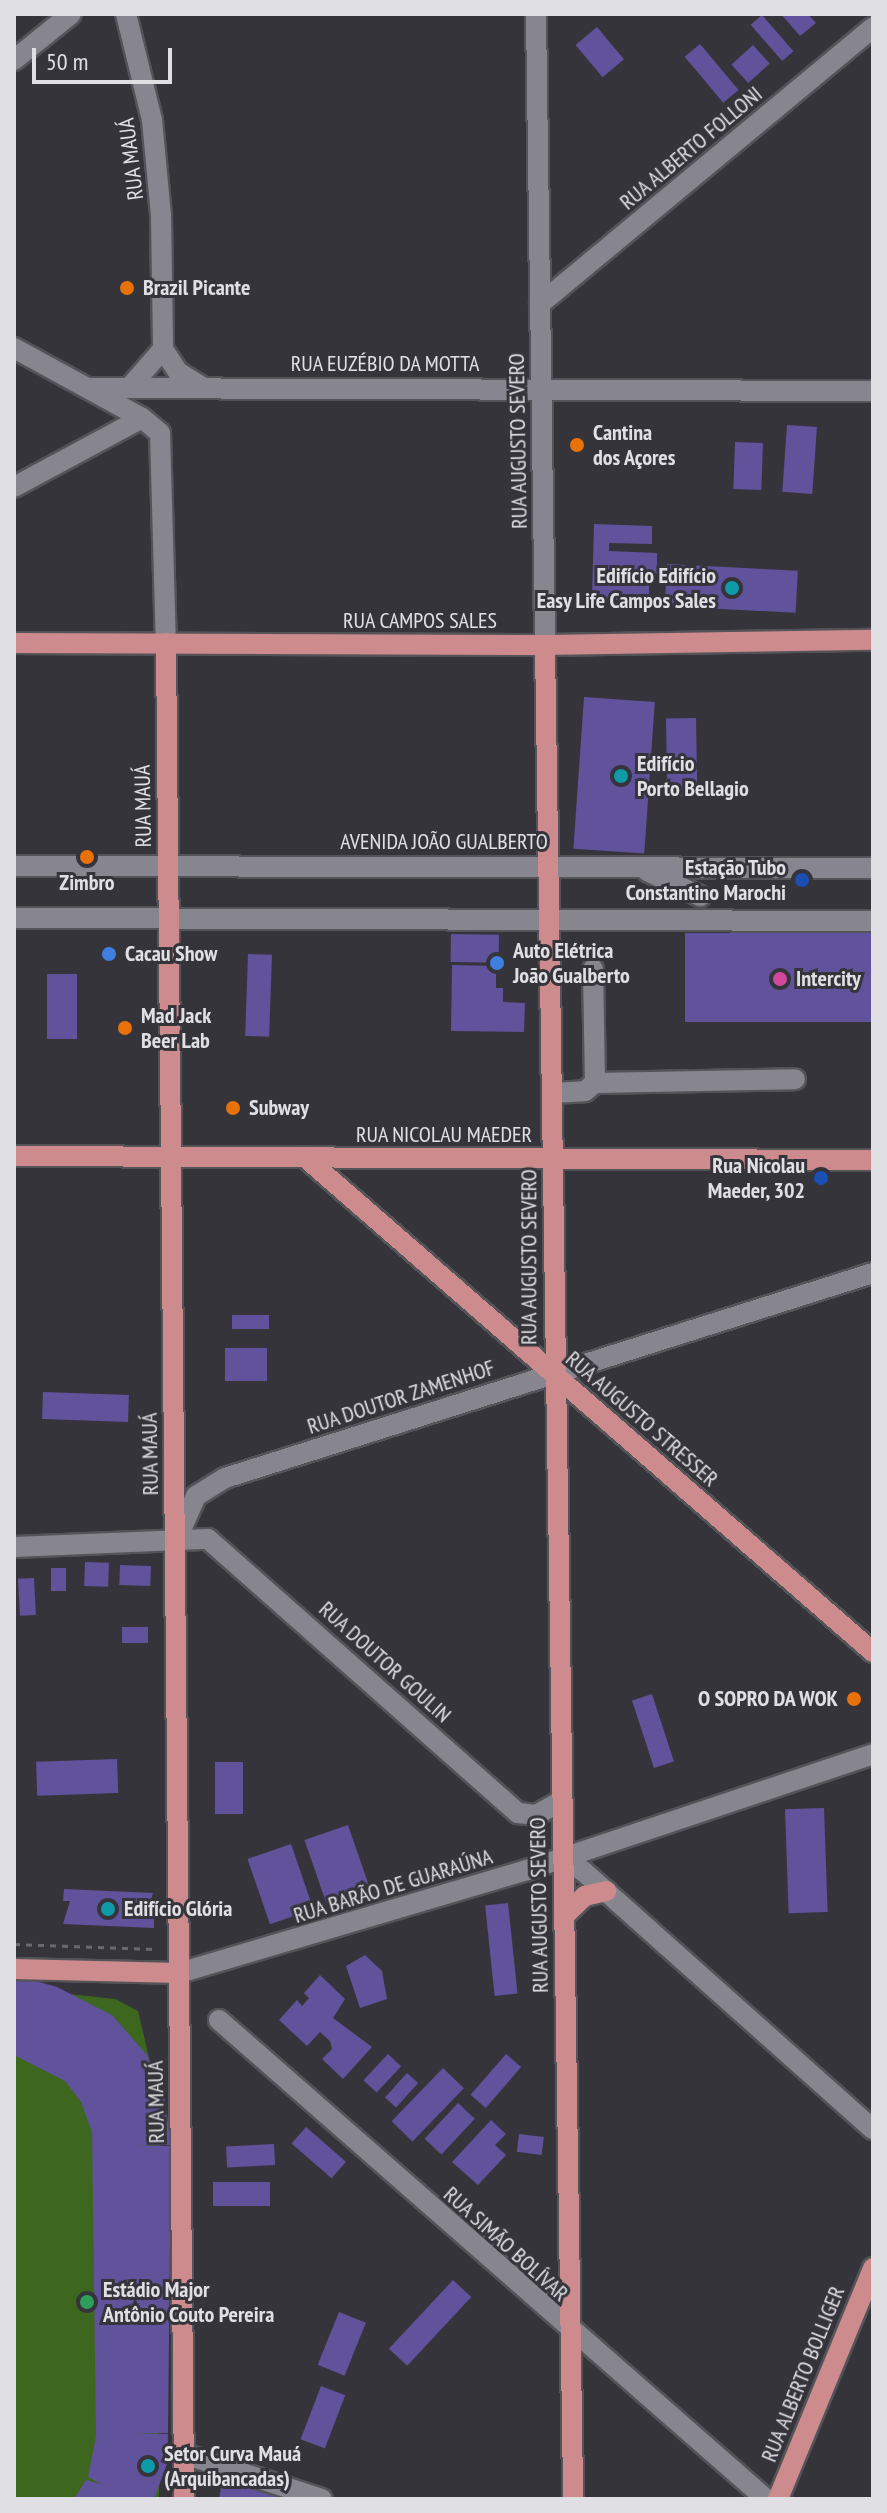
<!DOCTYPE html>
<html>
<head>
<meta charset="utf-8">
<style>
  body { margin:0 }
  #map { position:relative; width:887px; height:2513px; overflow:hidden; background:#35343b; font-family:"PT Sans Narrow",sans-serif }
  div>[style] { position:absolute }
  .green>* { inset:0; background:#3d661f }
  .building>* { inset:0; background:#60529b; transform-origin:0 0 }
  .path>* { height:3px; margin-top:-1.5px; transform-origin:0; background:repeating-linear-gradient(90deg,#6a696f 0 6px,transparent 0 12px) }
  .roads { filter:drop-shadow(2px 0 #545358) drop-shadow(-2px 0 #545358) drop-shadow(0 2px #545358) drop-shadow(0 -2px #545358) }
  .minor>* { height:20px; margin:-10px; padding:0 10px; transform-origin:10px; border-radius:10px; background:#87868e }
  .major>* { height:20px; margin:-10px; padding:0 10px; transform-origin:10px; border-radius:10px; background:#cd8b8d }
  .dots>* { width:22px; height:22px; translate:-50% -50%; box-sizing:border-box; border:4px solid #35343b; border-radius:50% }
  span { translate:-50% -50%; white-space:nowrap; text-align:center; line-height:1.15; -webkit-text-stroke:6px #35343b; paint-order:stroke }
  .street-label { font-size:22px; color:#e0e0e4 }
  .poi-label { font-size:22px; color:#e0e0e4; font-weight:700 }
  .left { translate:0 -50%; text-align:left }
  .right { translate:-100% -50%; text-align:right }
  .frame { position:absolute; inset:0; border:16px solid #e0e0e4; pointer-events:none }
  .scale { position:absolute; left:32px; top:48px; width:140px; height:36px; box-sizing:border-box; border:4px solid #e0e0e4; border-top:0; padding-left:10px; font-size:24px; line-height:28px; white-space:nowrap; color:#e0e0e4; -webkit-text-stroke:6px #35343b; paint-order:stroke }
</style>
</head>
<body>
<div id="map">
  <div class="green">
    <i style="clip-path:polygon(14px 1988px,115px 1999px,138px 2011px,160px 2104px,159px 2499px,14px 2499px)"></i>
  </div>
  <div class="building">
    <i style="clip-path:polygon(781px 14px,808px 14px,816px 23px,800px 36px)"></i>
    <i style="left:762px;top:15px;width:48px;height:15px;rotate:49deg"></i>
    <i style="left:597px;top:27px;width:42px;height:28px;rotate:50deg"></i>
    <i style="left:700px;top:44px;width:60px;height:20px;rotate:50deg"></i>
    <i style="left:753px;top:45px;width:25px;height:29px;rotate:48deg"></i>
    <i style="left:787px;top:425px;width:30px;height:67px;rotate:4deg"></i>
    <i style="left:735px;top:442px;width:28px;height:47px;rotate:2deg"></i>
    <i style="clip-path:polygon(594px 524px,652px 526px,652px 544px,609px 543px,609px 551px,657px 553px,657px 574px,609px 572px,609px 581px,649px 582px,649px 601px,592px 599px)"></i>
    <i style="left:667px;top:564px;width:131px;height:42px;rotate:3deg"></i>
    <i style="left:584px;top:697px;width:71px;height:152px;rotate:4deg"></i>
    <i style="left:696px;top:718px;width:78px;height:30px;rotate:89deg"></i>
    <i style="left:873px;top:933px;width:89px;height:188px;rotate:90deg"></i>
    <i style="left:451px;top:934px;width:48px;height:28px;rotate:1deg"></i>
    <i style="left:248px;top:954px;width:24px;height:82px;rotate:2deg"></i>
    <i style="clip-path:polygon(452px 965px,496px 966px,496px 988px,503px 988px,503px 1002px,525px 1003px,524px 1032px,451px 1031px)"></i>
    <i style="left:47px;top:974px;width:30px;height:65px"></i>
    <i style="left:232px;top:1315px;width:37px;height:14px"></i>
    <i style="left:225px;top:1348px;width:42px;height:33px"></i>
    <i style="left:43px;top:1392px;width:86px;height:27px;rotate:2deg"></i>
    <i style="left:85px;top:1562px;width:24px;height:24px;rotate:2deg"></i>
    <i style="left:120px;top:1565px;width:31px;height:20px;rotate:2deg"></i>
    <i style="left:51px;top:1568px;width:15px;height:23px"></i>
    <i style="left:34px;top:1578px;width:37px;height:16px;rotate:87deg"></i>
    <i style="left:122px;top:1627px;width:26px;height:16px"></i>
    <i style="left:652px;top:1694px;width:71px;height:21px;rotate:72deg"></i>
    <i style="left:117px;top:1759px;width:34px;height:81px;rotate:88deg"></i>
    <i style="left:215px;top:1762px;width:28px;height:52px"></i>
    <i style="left:824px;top:1808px;width:104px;height:39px;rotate:88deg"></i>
    <i style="left:348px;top:1825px;width:67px;height:46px;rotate:71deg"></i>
    <i style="left:291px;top:1844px;width:69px;height:46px;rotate:71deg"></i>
    <i style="clip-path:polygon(64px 1889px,153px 1893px,147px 1914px,154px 1915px,154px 1928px,63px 1924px,70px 1901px,63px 1901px)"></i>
    <i style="left:508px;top:1903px;width:91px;height:23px;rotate:84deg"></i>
    <i style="clip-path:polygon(365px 1955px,382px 1971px,387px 1999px,360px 2008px,346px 1966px)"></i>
    <i style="clip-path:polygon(14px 1975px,57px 1987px,112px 2015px,147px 2055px,164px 2094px,171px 2145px,135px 2146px,171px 2146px,168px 2433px,133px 2434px,168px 2434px,167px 2464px,154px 2499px,74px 2499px,86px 2480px,101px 2484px,88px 2477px,96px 2436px,92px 2132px,81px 2102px,65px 2081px,14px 2055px)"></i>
    <i style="clip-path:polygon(320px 1975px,345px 1999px,333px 2018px,372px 2047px,343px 2079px,322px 2059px,332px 2049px,330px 2041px,320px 2032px,307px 2046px,279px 2020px,297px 2000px,302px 2006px,309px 1998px,304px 1993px)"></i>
    <i style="left:388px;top:2054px;width:18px;height:36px;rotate:43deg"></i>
    <i style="left:506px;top:2054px;width:20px;height:54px;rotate:41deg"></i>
    <i style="left:443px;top:2068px;width:29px;height:74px;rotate:44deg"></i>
    <i style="left:407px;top:2073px;width:15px;height:33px;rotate:42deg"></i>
    <i style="left:458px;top:2103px;width:23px;height:49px;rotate:43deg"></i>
    <i style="clip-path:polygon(491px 2120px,506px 2134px,495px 2145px,506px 2155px,478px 2185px,452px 2162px)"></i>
    <i style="left:306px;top:2127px;width:53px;height:22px;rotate:41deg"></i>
    <i style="left:519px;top:2134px;width:25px;height:18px;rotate:7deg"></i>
    <i style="left:274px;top:2144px;width:21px;height:48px;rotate:87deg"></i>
    <i style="left:213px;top:2182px;width:57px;height:24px"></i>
    <i style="left:453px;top:2280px;width:25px;height:94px;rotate:43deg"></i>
    <i style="left:339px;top:2312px;width:29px;height:57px;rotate:22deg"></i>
    <i style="left:321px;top:2386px;width:26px;height:57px;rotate:21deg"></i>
    <i style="clip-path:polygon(223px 2476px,283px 2499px,219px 2499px)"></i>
  </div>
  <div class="path">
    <i style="left:14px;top:1944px;width:140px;rotate:2deg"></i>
  </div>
  <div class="roads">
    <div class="minor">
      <i style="left:126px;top:14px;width:109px;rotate:76.2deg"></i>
      <i style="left:152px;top:120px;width:96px;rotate:84.6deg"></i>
      <i style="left:161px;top:216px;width:133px;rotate:89.1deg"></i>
      <i style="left:163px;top:349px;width:50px;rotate:131deg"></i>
      <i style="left:536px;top:14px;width:631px;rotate:89.18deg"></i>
      <i style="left:14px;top:60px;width:73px;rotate:-38.9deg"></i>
      <i style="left:540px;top:304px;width:433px;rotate:-39.7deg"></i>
      <i style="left:14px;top:348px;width:146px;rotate:28.7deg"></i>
      <i style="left:142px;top:418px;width:23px;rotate:40deg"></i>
      <i style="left:160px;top:433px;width:210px;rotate:88.4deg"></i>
      <i style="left:163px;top:349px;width:27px;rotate:57deg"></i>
      <i style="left:178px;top:372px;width:28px;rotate:32deg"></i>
      <i style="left:89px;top:388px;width:784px;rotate:0.22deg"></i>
      <i style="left:14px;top:487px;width:145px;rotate:-28.3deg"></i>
      <i style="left:14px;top:866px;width:859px;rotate:0.13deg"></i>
      <i style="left:647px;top:871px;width:59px;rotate:25.3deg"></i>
      <i style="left:14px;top:918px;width:859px;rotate:0.2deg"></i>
      <i style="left:595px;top:1083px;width:200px;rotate:-1.1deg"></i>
      <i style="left:552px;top:1093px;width:33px;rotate:-3deg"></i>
      <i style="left:585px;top:1091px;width:13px;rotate:-39deg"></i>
      <i style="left:595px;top:1083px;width:114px;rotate:-91deg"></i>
      <i style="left:176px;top:1541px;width:49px;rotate:-66deg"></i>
      <i style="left:196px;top:1496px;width:34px;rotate:-32deg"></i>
      <i style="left:225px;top:1478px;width:680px;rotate:-17.56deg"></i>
      <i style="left:14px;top:1547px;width:194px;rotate:-2.4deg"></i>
      <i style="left:208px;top:1539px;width:414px;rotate:41.5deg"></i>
      <i style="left:518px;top:1813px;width:18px;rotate:6deg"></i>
      <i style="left:536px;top:1815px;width:29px;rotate:-29deg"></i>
      <i style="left:563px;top:1859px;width:23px;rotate:31deg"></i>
      <i style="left:583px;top:1871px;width:388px;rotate:41.7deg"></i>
      <i style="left:179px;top:1973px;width:363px;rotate:-16.5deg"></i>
      <i style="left:527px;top:1870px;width:365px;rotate:-18.5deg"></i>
      <i style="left:219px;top:2020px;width:727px;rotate:41.21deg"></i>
      <i style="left:184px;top:2454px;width:145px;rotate:18.1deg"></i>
    </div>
    <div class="major">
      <i style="left:14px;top:643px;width:531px;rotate:0.22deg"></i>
      <i style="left:545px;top:645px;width:328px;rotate:-0.9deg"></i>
      <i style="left:166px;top:643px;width:1856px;rotate:89.44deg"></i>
      <i style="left:545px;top:645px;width:1854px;rotate:89.13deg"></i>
      <i style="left:14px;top:1156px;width:859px;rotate:0.27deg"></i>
      <i style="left:307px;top:1159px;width:751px;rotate:41.06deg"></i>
      <i style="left:564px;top:1916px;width:29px;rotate:-44deg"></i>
      <i style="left:585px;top:1896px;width:22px;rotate:-13deg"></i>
      <i style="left:14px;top:1969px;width:165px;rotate:1.4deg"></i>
      <i style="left:778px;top:2499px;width:250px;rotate:-67.6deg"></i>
    </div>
  </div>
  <div class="dots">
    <i style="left:127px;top:288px;background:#e8710a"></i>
    <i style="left:577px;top:445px;background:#e8710a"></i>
    <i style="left:732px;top:588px;background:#0f9aa8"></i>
    <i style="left:621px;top:776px;background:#0f9aa8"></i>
    <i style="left:87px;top:857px;background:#e8710a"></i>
    <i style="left:802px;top:880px;background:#1a4fb4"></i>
    <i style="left:109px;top:954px;background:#3f7fe0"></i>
    <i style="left:497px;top:963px;background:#3f7fe0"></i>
    <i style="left:780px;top:979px;background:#d1479c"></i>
    <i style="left:125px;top:1028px;background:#e8710a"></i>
    <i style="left:233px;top:1108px;background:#e8710a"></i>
    <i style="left:821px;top:1178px;background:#1a4fb4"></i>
    <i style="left:854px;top:1699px;background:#e8710a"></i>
    <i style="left:108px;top:1909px;background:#0f9aa8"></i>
    <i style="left:87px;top:2302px;background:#2e9e5b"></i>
    <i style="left:148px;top:2466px;background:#0f9aa8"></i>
  </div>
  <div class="street-label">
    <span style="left:691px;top:148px;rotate:-40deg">RUA ALBERTO FOLLONI</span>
    <span style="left:131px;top:159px;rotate:-97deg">RUA MAUÁ</span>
    <span style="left:385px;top:364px">RUA EUZÉBIO DA MOTTA</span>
    <span style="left:518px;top:441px;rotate:-91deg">RUA AUGUSTO SEVERO</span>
    <span style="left:420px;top:621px">RUA CAMPOS SALES</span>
    <span style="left:143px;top:806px;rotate:-91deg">RUA MAUÁ</span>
    <span style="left:444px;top:842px">AVENIDA JOÃO GUALBERTO</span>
    <span style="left:444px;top:1135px">RUA NICOLAU MAEDER</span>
    <span style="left:529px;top:1257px;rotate:-90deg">RUA AUGUSTO SEVERO</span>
    <span style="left:401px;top:1397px;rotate:-18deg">RUA DOUTOR ZAMENHOF</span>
    <span style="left:642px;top:1419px;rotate:41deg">RUA AUGUSTO STRESSER</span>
    <span style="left:150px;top:1454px;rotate:-91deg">RUA MAUÁ</span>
    <span style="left:385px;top:1662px;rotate:42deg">RUA DOUTOR GOULIN</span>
    <span style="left:393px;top:1886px;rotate:-17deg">RUA BARÃO DE GUARAÚNA</span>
    <span style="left:539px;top:1905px;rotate:-91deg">RUA AUGUSTO SEVERO</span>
    <span style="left:156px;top:2102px;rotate:-91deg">RUA MAUÁ</span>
    <span style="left:506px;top:2244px;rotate:42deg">RUA SIMÃO BOLÍVAR</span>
    <span style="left:803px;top:2374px;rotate:-68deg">RUA ALBERTO BOLLIGER</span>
  </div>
  <div class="poi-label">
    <span class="left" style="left:143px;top:288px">Brazil Picante</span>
    <span class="left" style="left:593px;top:445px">Cantina<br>dos Açores</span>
    <span class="right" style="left:716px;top:588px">Edifício Edifício<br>Easy Life Campos Sales</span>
    <span class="left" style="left:637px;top:776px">Edifício<br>Porto Bellagio</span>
    <span class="right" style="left:786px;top:880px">Estação Tubo<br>Constantino Marochi</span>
    <span style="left:87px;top:883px">Zimbro</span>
    <span class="left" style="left:513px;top:963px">Auto Elétrica<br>João Gualberto</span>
    <span class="left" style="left:125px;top:954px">Cacau Show</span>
    <span class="left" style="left:796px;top:979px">Intercity</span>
    <span class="left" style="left:141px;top:1028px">Mad Jack<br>Beer Lab</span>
    <span class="left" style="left:249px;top:1108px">Subway</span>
    <span class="right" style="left:805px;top:1178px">Rua Nicolau<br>Maeder, 302</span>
    <span class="right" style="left:838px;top:1699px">O SOPRO DA WOK</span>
    <span class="left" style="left:124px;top:1909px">Edifício Glória</span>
    <span class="left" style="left:103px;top:2302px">Estádio Major<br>Antônio Couto Pereira</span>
    <span class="left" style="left:164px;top:2466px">Setor Curva Mauá<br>(Arquibancadas)</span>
  </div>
  <div class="frame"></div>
  <div class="scale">50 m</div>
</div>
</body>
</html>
